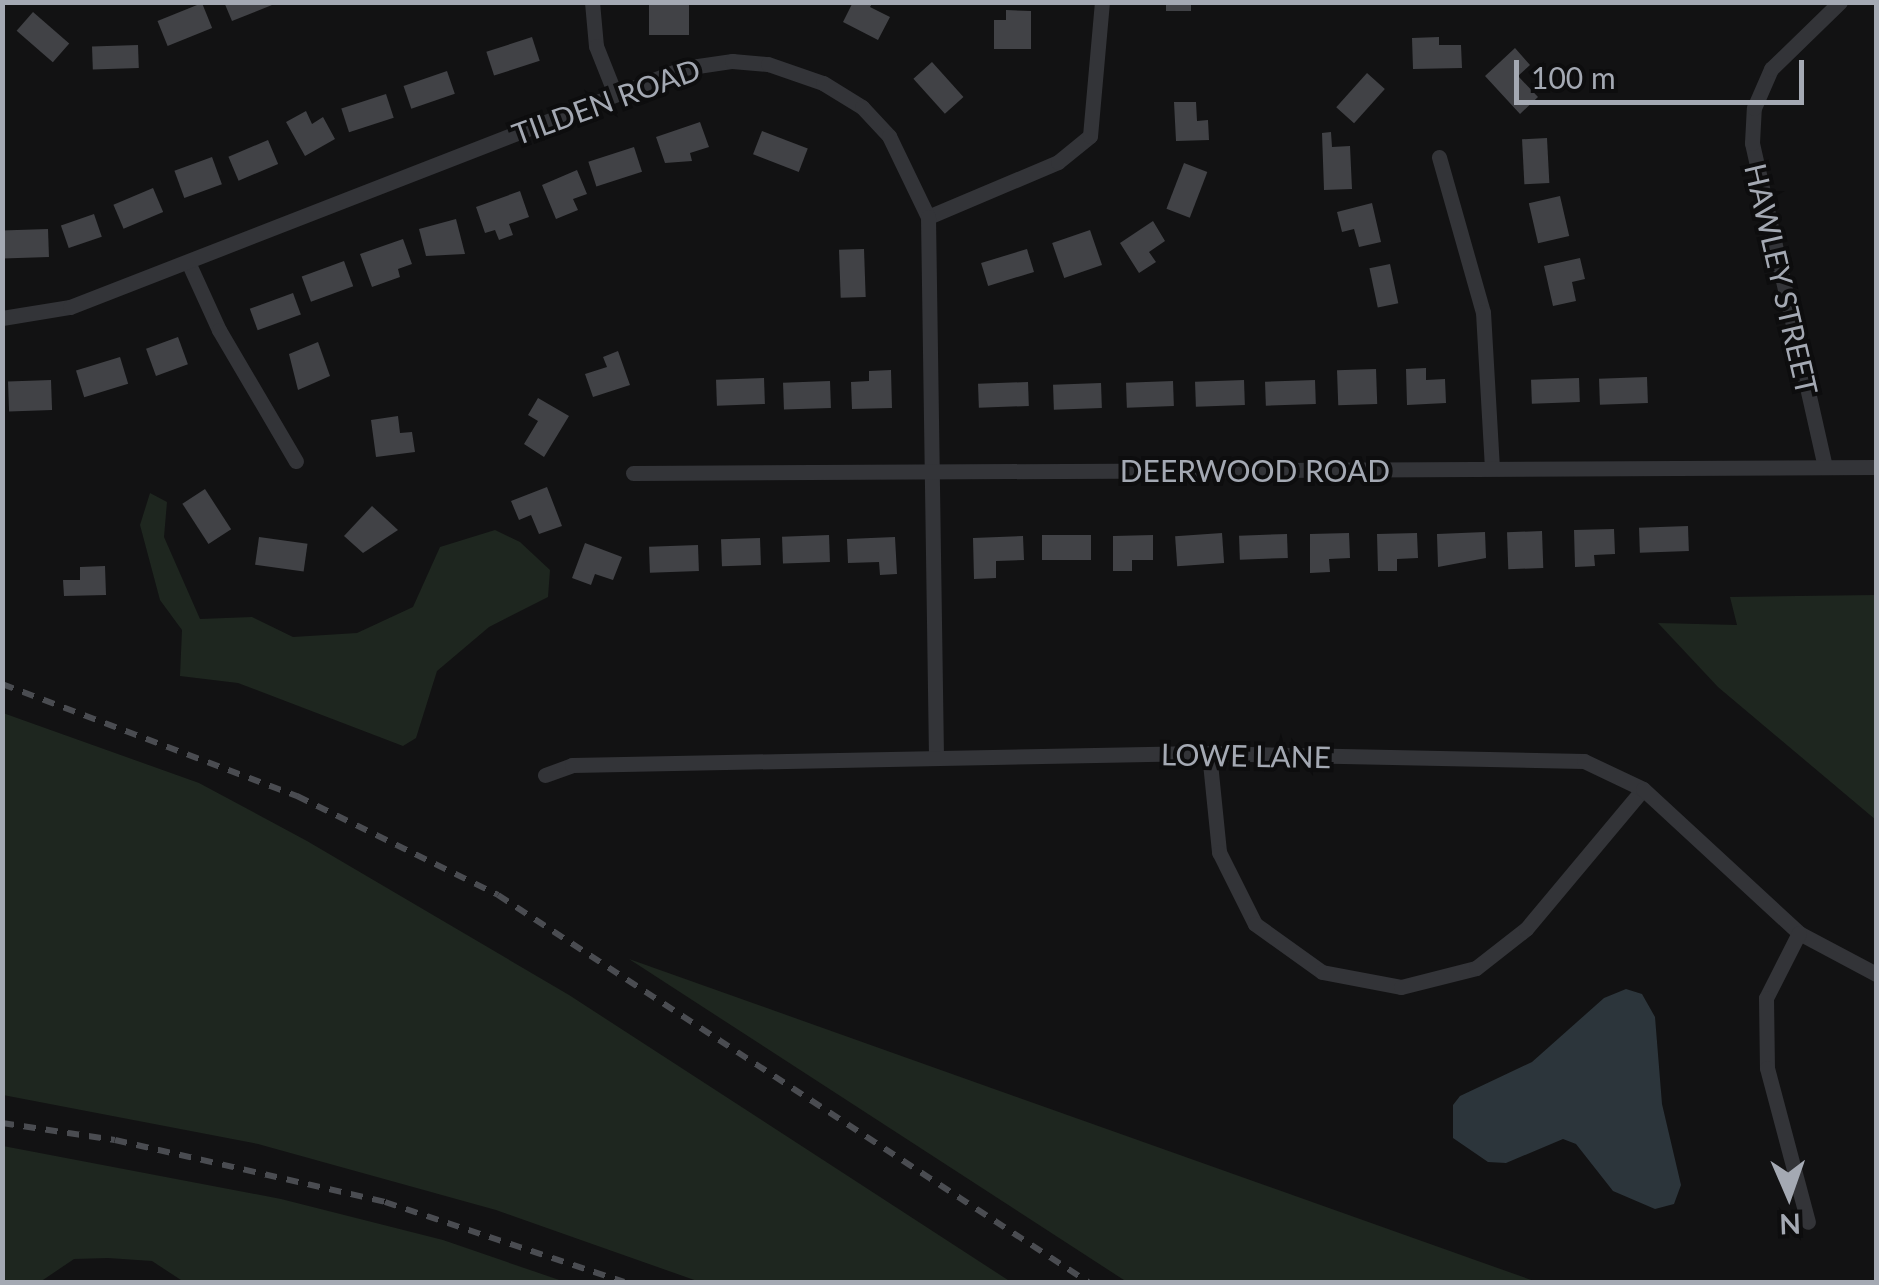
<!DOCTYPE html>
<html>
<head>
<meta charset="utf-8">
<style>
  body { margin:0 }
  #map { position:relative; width:1879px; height:1285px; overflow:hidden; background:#121213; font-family:Lato,sans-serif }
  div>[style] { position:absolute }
  .green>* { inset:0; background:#1e261f }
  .water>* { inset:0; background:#2c353b }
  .building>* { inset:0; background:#414246; transform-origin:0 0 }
  .street>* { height:15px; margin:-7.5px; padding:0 7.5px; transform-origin:7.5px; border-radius:7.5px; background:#333438 }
  .rail>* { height:6px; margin-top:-3px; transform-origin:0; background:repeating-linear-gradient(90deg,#4a4c51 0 12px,transparent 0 22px) }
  span { translate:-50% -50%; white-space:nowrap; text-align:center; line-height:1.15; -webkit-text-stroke:8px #0d0d0e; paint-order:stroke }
  .street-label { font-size:30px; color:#a4a9b3 }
  .frame { position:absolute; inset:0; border:5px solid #a4a9b3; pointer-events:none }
  .north { position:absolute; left:1739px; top:1145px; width:100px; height:100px; -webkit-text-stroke:8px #0d0d0e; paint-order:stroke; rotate:178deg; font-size:28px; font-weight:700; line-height:40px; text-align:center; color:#a4a9b3 }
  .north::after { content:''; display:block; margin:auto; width:35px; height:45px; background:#a4a9b3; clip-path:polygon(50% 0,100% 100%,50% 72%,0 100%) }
  .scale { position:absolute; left:1514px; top:60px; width:290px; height:45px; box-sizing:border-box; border:5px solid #a4a9b3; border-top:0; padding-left:12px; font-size:30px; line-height:35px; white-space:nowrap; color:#a4a9b3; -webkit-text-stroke:8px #0d0d0e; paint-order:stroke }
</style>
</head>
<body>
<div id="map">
  <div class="green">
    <i style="clip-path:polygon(150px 493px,167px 502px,164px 537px,200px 619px,252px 617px,293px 637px,357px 633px,413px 607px,440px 547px,495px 530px,520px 542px,550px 570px,548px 597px,489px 627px,437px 671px,416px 738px,403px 746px,238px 683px,180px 676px,182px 630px,160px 600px,140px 525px)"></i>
    <i style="clip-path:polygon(1876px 595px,1876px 820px,1718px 687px,1658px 623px,1737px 625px,1730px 597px)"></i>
    <i style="clip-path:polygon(3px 713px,199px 783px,307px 841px,569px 995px,1011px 1282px,700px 1282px,496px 1210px,258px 1144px,3px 1095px)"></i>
    <i style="clip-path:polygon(629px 959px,1537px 1282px,1127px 1282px)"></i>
    <i style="clip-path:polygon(3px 1146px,281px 1199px,443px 1240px,565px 1282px,184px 1282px,152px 1261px,108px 1258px,74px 1259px,40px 1282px,3px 1282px)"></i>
  </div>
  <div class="water">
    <i style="clip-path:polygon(1626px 989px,1642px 994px,1655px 1017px,1662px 1104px,1681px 1185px,1674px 1204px,1655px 1209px,1613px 1191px,1576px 1144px,1563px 1139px,1506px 1163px,1488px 1162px,1453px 1138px,1453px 1105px,1460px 1096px,1532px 1062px,1604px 998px)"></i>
  </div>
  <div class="building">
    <i style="clip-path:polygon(224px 2px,277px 2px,277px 3px,232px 21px)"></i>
    <i style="left:649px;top:2px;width:40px;height:33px"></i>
    <i style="clip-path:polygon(853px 2px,873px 2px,870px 7px,890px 17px,878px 40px,843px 22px)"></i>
    <i style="left:1166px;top:2px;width:25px;height:9px"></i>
    <i style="left:202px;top:3px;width:27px;height:48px;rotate:68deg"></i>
    <i style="clip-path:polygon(1006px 10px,1031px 11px,1031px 49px,994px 49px,994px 20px,1006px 20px)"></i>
    <i style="left:33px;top:12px;width:48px;height:25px;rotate:41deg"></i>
    <i style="left:532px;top:37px;width:25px;height:48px;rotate:72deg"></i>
    <i style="clip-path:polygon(1439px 37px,1439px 45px,1461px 45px,1462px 68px,1413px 69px,1412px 38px)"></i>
    <i style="left:138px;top:45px;width:23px;height:46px;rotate:88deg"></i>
    <i style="clip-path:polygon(1515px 48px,1530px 65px,1518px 76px,1538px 97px,1520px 114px,1485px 76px)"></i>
    <i style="left:932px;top:62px;width:47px;height:25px;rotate:48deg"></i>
    <i style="left:447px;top:71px;width:24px;height:46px;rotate:71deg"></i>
    <i style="left:1367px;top:73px;width:24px;height:46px;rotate:42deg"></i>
    <i style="left:386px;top:94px;width:25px;height:47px;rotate:72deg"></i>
    <i style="clip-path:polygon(1174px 102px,1196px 102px,1197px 121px,1208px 120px,1209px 140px,1176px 141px)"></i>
    <i style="clip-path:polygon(306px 111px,312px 124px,323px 117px,335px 139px,305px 156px,286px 122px)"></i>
    <i style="clip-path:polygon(700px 122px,709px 147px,690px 153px,692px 161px,665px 163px,656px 137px)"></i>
    <i style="left:762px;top:131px;width:49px;height:25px;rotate:21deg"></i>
    <i style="clip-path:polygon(1331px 132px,1332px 147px,1350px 146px,1352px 189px,1324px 190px,1322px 133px)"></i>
    <i style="left:1547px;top:138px;width:45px;height:25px;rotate:87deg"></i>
    <i style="left:268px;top:140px;width:26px;height:43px;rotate:67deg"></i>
    <i style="left:634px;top:147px;width:26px;height:48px;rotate:72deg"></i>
    <i style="left:212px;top:157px;width:29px;height:40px;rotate:70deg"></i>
    <i style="left:1184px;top:163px;width:25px;height:49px;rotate:21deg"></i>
    <i style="clip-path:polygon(577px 170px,587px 194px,573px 199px,578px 210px,556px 219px,542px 185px)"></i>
    <i style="left:153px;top:188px;width:26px;height:43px;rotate:67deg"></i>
    <i style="clip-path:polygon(520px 191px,529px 217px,509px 224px,513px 235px,499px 240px,495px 230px,485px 233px,476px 207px)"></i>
    <i style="left:1560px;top:196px;width:41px;height:32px;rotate:77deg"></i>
    <i style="clip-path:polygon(1372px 203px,1381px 242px,1359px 247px,1354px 229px,1342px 232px,1337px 212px)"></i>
    <i style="left:94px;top:214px;width:24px;height:35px;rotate:71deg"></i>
    <i style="clip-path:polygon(456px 219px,465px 254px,426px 256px,419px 229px)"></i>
    <i style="clip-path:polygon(1153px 221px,1165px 241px,1149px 252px,1156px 262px,1139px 273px,1120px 243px)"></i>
    <i style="left:48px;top:229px;width:28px;height:46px;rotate:88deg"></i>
    <i style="left:1090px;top:230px;width:37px;height:40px;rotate:71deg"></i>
    <i style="clip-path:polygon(403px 239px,412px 264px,398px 269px,400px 277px,372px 287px,360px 254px)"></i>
    <i style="left:864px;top:249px;width:48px;height:25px;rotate:88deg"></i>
    <i style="left:1027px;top:249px;width:24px;height:48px;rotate:73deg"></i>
    <i style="clip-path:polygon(1580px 258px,1585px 279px,1572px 282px,1576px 301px,1553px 306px,1544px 266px)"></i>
    <i style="left:344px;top:261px;width:27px;height:45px;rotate:70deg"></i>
    <i style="left:1390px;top:264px;width:40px;height:21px;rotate:78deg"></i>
    <i style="left:293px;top:293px;width:23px;height:46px;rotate:70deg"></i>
    <i style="left:178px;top:337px;width:29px;height:34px;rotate:70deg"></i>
    <i style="clip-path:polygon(318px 342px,330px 376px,298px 390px,289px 354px)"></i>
    <i style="clip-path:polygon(618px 351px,630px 385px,593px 397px,585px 374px,607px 367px,603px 357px)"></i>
    <i style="left:120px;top:357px;width:28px;height:46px;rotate:73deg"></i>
    <i style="clip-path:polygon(1426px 368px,1426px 380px,1445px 379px,1446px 403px,1407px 405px,1406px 369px)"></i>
    <i style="left:1376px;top:369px;width:35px;height:39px;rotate:88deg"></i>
    <i style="clip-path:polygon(891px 370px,892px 408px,852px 409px,851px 382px,869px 381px,869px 371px)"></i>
    <i style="left:1647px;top:377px;width:26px;height:48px;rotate:88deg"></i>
    <i style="left:764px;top:378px;width:26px;height:48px;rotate:88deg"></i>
    <i style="left:1579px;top:378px;width:24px;height:48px;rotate:88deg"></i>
    <i style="left:51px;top:380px;width:30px;height:43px;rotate:88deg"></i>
    <i style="left:1244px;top:380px;width:25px;height:49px;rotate:88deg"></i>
    <i style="left:1315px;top:380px;width:24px;height:50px;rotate:88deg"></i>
    <i style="left:830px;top:381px;width:27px;height:47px;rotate:88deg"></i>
    <i style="left:1173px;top:381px;width:25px;height:47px;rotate:88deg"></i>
    <i style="left:1028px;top:382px;width:24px;height:50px;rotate:88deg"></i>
    <i style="left:1101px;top:383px;width:25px;height:48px;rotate:88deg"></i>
    <i style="clip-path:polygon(538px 398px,569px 416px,544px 457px,524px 444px,538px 421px,528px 415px)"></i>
    <i style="clip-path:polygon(398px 416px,400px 433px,412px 432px,415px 452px,376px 457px,371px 420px)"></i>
    <i style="clip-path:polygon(547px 487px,562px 526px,539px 534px,531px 515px,519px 520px,511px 501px)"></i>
    <i style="left:205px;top:489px;width:48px;height:27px;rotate:57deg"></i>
    <i style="clip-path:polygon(372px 506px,398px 530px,363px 553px,344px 536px)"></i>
    <i style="left:1688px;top:526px;width:25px;height:49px;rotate:88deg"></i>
    <i style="clip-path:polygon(1614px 529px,1615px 554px,1594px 555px,1595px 566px,1575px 567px,1574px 530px)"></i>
    <i style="left:1542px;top:531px;width:37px;height:35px;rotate:88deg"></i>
    <i style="clip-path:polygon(1485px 532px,1486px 558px,1438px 567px,1437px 534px)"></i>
    <i style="left:1222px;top:533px;width:30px;height:47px;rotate:86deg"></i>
    <i style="clip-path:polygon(1349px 533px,1350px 558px,1329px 559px,1330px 572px,1310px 573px,1310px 534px)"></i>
    <i style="clip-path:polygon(1417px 533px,1418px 558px,1397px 559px,1397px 571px,1378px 571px,1377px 534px)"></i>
    <i style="left:1287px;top:534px;width:24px;height:48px;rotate:88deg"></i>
    <i style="left:829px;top:535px;width:27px;height:47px;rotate:88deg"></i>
    <i style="left:1091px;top:535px;width:25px;height:49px;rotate:90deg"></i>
    <i style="clip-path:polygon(1153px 535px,1153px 560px,1132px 560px,1132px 571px,1113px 571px,1113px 536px)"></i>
    <i style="clip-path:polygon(1023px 536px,1024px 560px,996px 561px,996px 578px,974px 579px,973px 538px)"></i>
    <i style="left:259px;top:537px;width:49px;height:28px;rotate:8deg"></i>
    <i style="clip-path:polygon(895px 537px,897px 574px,880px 575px,879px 562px,848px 563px,847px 539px)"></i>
    <i style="left:760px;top:538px;width:27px;height:39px;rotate:88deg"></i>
    <i style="clip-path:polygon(585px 543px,622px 557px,613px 580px,595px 574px,591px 585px,572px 578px)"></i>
    <i style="left:698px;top:545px;width:26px;height:49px;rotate:88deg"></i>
    <i style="clip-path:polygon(105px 566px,106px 595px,64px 596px,63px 580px,80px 580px,80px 567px)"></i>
  </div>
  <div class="street">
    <i style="left:592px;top:2px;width:44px;rotate:84.8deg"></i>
    <i style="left:596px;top:46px;width:52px;rotate:68.4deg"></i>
    <i style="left:1439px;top:157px;width:161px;rotate:74.2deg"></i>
    <i style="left:1483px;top:312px;width:156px;rotate:86.7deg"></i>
    <i style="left:928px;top:217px;width:141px;rotate:-22.9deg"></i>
    <i style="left:1058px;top:162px;width:41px;rotate:-39.1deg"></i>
    <i style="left:1090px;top:136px;width:135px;rotate:-84.9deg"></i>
    <i style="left:188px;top:262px;width:75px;rotate:65.5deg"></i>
    <i style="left:219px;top:330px;width:152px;rotate:59.6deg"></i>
    <i style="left:2px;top:318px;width:69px;rotate:-9.2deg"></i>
    <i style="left:70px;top:307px;width:659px;rotate:-21.27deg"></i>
    <i style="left:684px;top:68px;width:49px;rotate:-8.3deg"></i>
    <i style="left:732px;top:61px;width:36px;rotate:5deg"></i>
    <i style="left:768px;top:64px;width:58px;rotate:19.1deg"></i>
    <i style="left:823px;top:83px;width:46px;rotate:31.6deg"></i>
    <i style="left:862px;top:107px;width:40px;rotate:47deg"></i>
    <i style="left:889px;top:136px;width:90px;rotate:64.3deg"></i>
    <i style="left:928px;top:217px;width:541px;rotate:89.15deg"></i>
    <i style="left:1825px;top:467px;width:332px;rotate:-102.7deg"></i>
    <i style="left:1752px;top:143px;width:35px;rotate:-87deg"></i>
    <i style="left:1754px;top:108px;width:43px;rotate:-66.4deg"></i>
    <i style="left:1771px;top:69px;width:96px;rotate:-44.2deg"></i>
    <i style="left:633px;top:473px;width:1243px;rotate:-0.28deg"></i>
    <i style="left:1209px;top:753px;width:100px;rotate:84.2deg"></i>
    <i style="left:1219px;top:852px;width:80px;rotate:63.4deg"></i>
    <i style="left:1255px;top:924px;width:82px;rotate:35.6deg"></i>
    <i style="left:1322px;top:972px;width:80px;rotate:10.8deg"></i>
    <i style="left:1401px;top:987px;width:77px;rotate:-14.2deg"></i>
    <i style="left:1476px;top:968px;width:63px;rotate:-38deg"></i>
    <i style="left:1526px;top:929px;width:182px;rotate:-50.1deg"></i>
    <i style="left:545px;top:775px;width:29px;rotate:-20deg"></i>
    <i style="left:572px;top:765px;width:628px;rotate:-1.09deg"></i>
    <i style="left:1200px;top:753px;width:384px;rotate:1.2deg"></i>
    <i style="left:1584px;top:761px;width:65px;rotate:25.4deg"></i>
    <i style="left:1643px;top:789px;width:212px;rotate:42.7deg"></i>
    <i style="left:1799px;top:933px;width:87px;rotate:28deg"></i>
    <i style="left:1799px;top:933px;width:73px;rotate:116.9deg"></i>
    <i style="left:1766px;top:998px;width:70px;rotate:89.2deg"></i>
    <i style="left:1767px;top:1068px;width:159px;rotate:75.1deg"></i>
  </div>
  <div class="rail">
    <i style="left:2px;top:684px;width:316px;rotate:20.8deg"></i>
    <i style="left:297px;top:796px;width:224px;rotate:26.2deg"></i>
    <i style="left:498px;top:895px;width:706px;rotate:33.26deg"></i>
    <i style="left:2px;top:1123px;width:114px;rotate:8.6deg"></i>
    <i style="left:115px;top:1140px;width:277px;rotate:12.9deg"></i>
    <i style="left:385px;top:1202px;width:252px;rotate:18.5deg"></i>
  </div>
  <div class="street-label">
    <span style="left:606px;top:101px;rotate:-20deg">TILDEN ROAD</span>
    <span style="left:1782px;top:279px;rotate:77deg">HAWLEY STREET</span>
    <span style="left:1255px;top:470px">DEERWOOD ROAD</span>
    <span style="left:1246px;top:755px;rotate:1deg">LOWE LANE</span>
  </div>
  <div class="frame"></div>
  <div class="north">N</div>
  <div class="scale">100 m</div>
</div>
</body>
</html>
